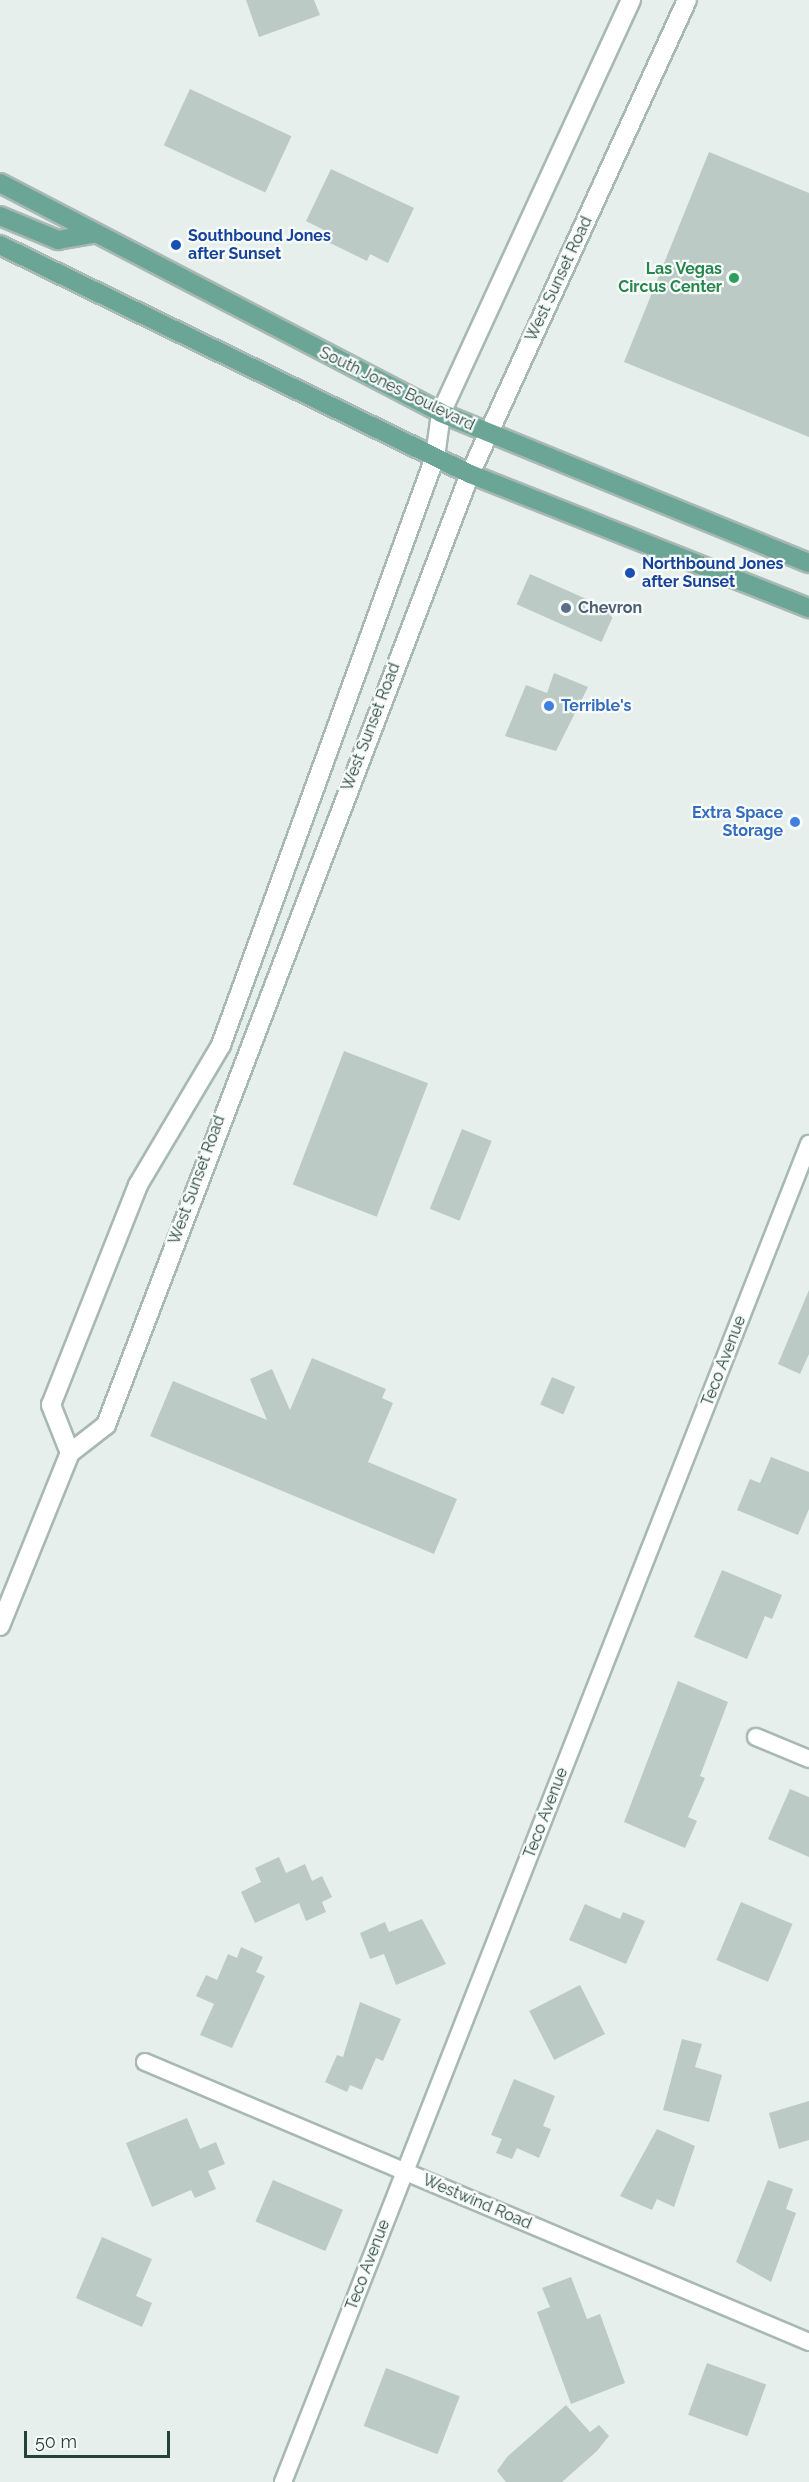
<!DOCTYPE html>
<html>
<head>
<meta charset="utf-8">
<style>
  body { margin:0 }
  #map { position:relative; width:809px; height:2482px; overflow:hidden; background:#e6efeb; font-family:Raleway,sans-serif }
  div>[style] { position:absolute }
  .building>* { inset:0; background:#bbcac4; transform-origin:0 0 }
  .roads { filter:drop-shadow(2px 0 #a8b8b2) drop-shadow(-2px 0 #a8b8b2) drop-shadow(0 2px #a8b8b2) drop-shadow(0 -2px #a8b8b2) }
  .street>* { height:16px; margin:-8px; padding:0 8px; transform-origin:8px; border-radius:8px; background:#fff }
  .secondary>* { height:18px; margin:-9px; padding:0 9px; transform-origin:9px; border-radius:9px; background:#fff }
  .primary>* { height:18px; margin:-9px; padding:0 9px; transform-origin:9px; border-radius:9px; background:#6aa596 }
  .dots>* { width:16px; height:16px; translate:-50% -50%; box-sizing:border-box; border:3px solid #f7fbf9; border-radius:50% }
  span { translate:-50% -50%; white-space:nowrap; text-align:center; line-height:1.15; -webkit-text-stroke:4.5px #f7fbf9; paint-order:stroke }
  .transit-label { font-size:16px; color:#164399; font-weight:700 }
  .left { translate:0 -50%; text-align:left }
  .leisure-label { font-size:16px; color:#27864d; font-weight:700 }
  .right { translate:-100% -50%; text-align:right }
  .street-label { font-size:16px; color:#24423a }
  .service-label { font-size:16px; color:#4e5e75; font-weight:700 }
  .shop-label { font-size:16px; color:#366cbe; font-weight:700 }
  .scale { position:absolute; left:24px; top:2431px; width:146px; height:27px; box-sizing:border-box; border:3px solid #24423a; border-top:0; padding-left:8px; font-size:18px; line-height:21px; white-space:nowrap; color:#24423a; -webkit-text-stroke:4px #f7fbf9; paint-order:stroke }
</style>
</head>
<body>
<div id="map">
  <div class="building">
    <i style="clip-path:polygon(246px 0,314px 0,320px 15px,259px 37px)"></i>
    <i style="left:190px;top:89px;width:112px;height:62px;rotate:25deg"></i>
    <i style="clip-path:polygon(709px 152px,809px 193px,809px 437px,624px 362px)"></i>
    <i style="clip-path:polygon(331px 169px,414px 208px,388px 263px,370px 254px,367px 261px,328px 242px,332px 234px,306px 221px)"></i>
    <i style="left:530px;top:574px;width:93px;height:33px;rotate:24deg"></i>
    <i style="clip-path:polygon(554px 673px,588px 687px,556px 751px,505px 736px,526px 685px,547px 693px)"></i>
    <i style="left:344px;top:1051px;width:90px;height:143px;rotate:21deg"></i>
    <i style="left:462px;top:1129px;width:32px;height:86px;rotate:22deg"></i>
    <i style="clip-path:polygon(809px 1290px,809px 1354px,800px 1374px,778px 1364px)"></i>
    <i style="clip-path:polygon(312px 1358px,386px 1389px,382px 1398px,393px 1403px,368px 1462px,457px 1499px,434px 1554px,150px 1436px,173px 1381px,267px 1420px,250px 1379px,272px 1369px,290px 1410px)"></i>
    <i style="left:552px;top:1377px;width:25px;height:30px;rotate:23deg"></i>
    <i style="clip-path:polygon(771px 1457px,809px 1472px,809px 1509px,798px 1535px,737px 1510px,750px 1479px,760px 1483px)"></i>
    <i style="clip-path:polygon(722px 1570px,782px 1595px,772px 1619px,765px 1616px,747px 1659px,694px 1637px)"></i>
    <i style="clip-path:polygon(678px 1681px,728px 1702px,700px 1776px,705px 1778px,688px 1817px,697px 1821px,685px 1848px,624px 1822px)"></i>
    <i style="clip-path:polygon(790px 1789px,809px 1797px,809px 1857px,768px 1839px)"></i>
    <i style="clip-path:polygon(279px 1857px,286px 1873px,305px 1864px,312px 1881px,322px 1876px,332px 1897px,322px 1902px,326px 1912px,306px 1921px,299px 1903px,255px 1923px,241px 1892px,261px 1882px,255px 1868px)"></i>
    <i style="left:741px;top:1902px;width:56px;height:63px;rotate:23deg"></i>
    <i style="clip-path:polygon(585px 1904px,620px 1919px,623px 1912px,645px 1921px,626px 1964px,569px 1940px)"></i>
    <i style="clip-path:polygon(422px 1919px,446px 1964px,396px 1985px,384px 1954px,370px 1959px,360px 1933px,385px 1922px,389px 1932px)"></i>
    <i style="clip-path:polygon(241px 1947px,263px 1957px,256px 1972px,265px 1976px,232px 2048px,200px 2035px,214px 2004px,196px 1996px,206px 1975px,217px 1980px,228px 1954px,237px 1958px)"></i>
    <i style="left:580px;top:1985px;width:55px;height:57px;rotate:63deg"></i>
    <i style="clip-path:polygon(360px 2002px,401px 2019px,383px 2061px,376px 2058px,362px 2090px,350px 2085px,347px 2092px,325px 2082px,337px 2055px,343px 2057px)"></i>
    <i style="clip-path:polygon(682px 2039px,702px 2044px,695px 2067px,722px 2075px,709px 2122px,663px 2110px)"></i>
    <i style="clip-path:polygon(514px 2079px,555px 2096px,543px 2126px,551px 2129px,539px 2158px,517px 2148px,512px 2159px,496px 2153px,502px 2139px,491px 2135px)"></i>
    <i style="clip-path:polygon(809px 2101px,809px 2140px,779px 2149px,769px 2113px)"></i>
    <i style="clip-path:polygon(187px 2118px,200px 2149px,216px 2142px,225px 2164px,208px 2171px,216px 2189px,195px 2198px,191px 2190px,152px 2207px,126px 2143px)"></i>
    <i style="clip-path:polygon(657px 2129px,695px 2146px,674px 2207px,657px 2199px,652px 2210px,620px 2196px)"></i>
    <i style="left:273px;top:2180px;width:76px;height:45px;rotate:23deg"></i>
    <i style="clip-path:polygon(768px 2180px,793px 2189px,786px 2209px,796px 2213px,771px 2282px,736px 2262px)"></i>
    <i style="clip-path:polygon(102px 2237px,152px 2259px,136px 2296px,152px 2303px,142px 2327px,76px 2298px)"></i>
    <i style="clip-path:polygon(571px 2277px,587px 2319px,600px 2314px,625px 2383px,571px 2404px,537px 2312px,550px 2307px,542px 2288px)"></i>
    <i style="left:707px;top:2363px;width:63px;height:55px;rotate:20deg"></i>
    <i style="left:386px;top:2368px;width:79px;height:62px;rotate:21deg"></i>
    <i style="clip-path:polygon(566px 2405px,590px 2432px,599px 2425px,609px 2436px,597px 2451px,562px 2482px,506px 2482px,497px 2471px,507px 2457px)"></i>
  </div>
  <div class="roads">
    <div class="street">
      <i style="left:756px;top:1737px;width:57px;rotate:22.5deg"></i>
      <i style="left:145px;top:2062px;width:721px;rotate:22.86deg"></i>
      <i style="left:283px;top:2482px;width:1438px;rotate:-68.54deg"></i>
    </div>
    <div class="secondary">
      <i style="left:70px;top:1453px;width:52px;rotate:-111.6deg"></i>
      <i style="left:51px;top:1405px;width:237px;rotate:-68.4deg"></i>
      <i style="left:138px;top:1185px;width:163px;rotate:-59.3deg"></i>
      <i style="left:221px;top:1045px;width:626px;rotate:-70deg"></i>
      <i style="left:435px;top:457px;width:44px;rotate:-82.2deg"></i>
      <i style="left:441px;top:413px;width:455px;rotate:-65.3deg"></i>
      <i style="left:0;top:1626px;width:187px;rotate:-68deg"></i>
      <i style="left:70px;top:1453px;width:46px;rotate:-37.9deg"></i>
      <i style="left:106px;top:1425px;width:1018px;rotate:-69.06deg"></i>
      <i style="left:470px;top:474px;width:521px;rotate:-65.4deg"></i>
    </div>
    <div class="primary">
      <i style="left:0;top:183px;width:497px;rotate:27.5deg"></i>
      <i style="left:441px;top:413px;width:397px;rotate:22.2deg"></i>
      <i style="left:0;top:216px;width:63px;rotate:22.5deg"></i>
      <i style="left:58px;top:240px;width:35px;rotate:-10deg"></i>
      <i style="left:0;top:245px;width:523px;rotate:25.98deg"></i>
      <i style="left:470px;top:474px;width:365px;rotate:21.6deg"></i>
    </div>
  </div>
  <div class="dots">
    <i style="left:176px;top:245px;background:#1a4fb4"></i>
    <i style="left:734px;top:278px;background:#2e9e5b"></i>
    <i style="left:630px;top:573px;background:#1a4fb4"></i>
    <i style="left:566px;top:608px;background:#5c6f8a"></i>
    <i style="left:549px;top:706px;background:#3f7fe0"></i>
    <i style="left:795px;top:822px;background:#3f7fe0"></i>
  </div>
  <div class="transit-label">
    <span class="left" style="left:188px;top:245px">Southbound Jones<br>after Sunset</span>
    <span class="left" style="left:642px;top:573px">Northbound Jones<br>after Sunset</span>
  </div>
  <div class="leisure-label">
    <span class="right" style="left:722px;top:278px">Las Vegas<br>Circus Center</span>
  </div>
  <div class="street-label">
    <span style="left:559px;top:279px;rotate:-65deg">West Sunset Road</span>
    <span style="left:397px;top:389px;rotate:26deg">South Jones Boulevard</span>
    <span style="left:371px;top:727px;rotate:-69deg">West Sunset Road</span>
    <span style="left:197px;top:1180px;rotate:-70deg">West Sunset Road</span>
    <span style="left:724px;top:1361px;rotate:-69deg">Teco Avenue</span>
    <span style="left:546px;top:1813px;rotate:-69deg">Teco Avenue</span>
    <span style="left:477px;top:2202px;rotate:23deg">Westwind Road</span>
    <span style="left:368px;top:2265px;rotate:-69deg">Teco Avenue</span>
  </div>
  <div class="service-label">
    <span class="left" style="left:578px;top:608px">Chevron</span>
  </div>
  <div class="shop-label">
    <span class="left" style="left:561px;top:706px">Terrible's</span>
    <span class="right" style="left:783px;top:822px">Extra Space<br>Storage</span>
  </div>
  <div class="scale">50 m</div>
</div>
</body>
</html>
